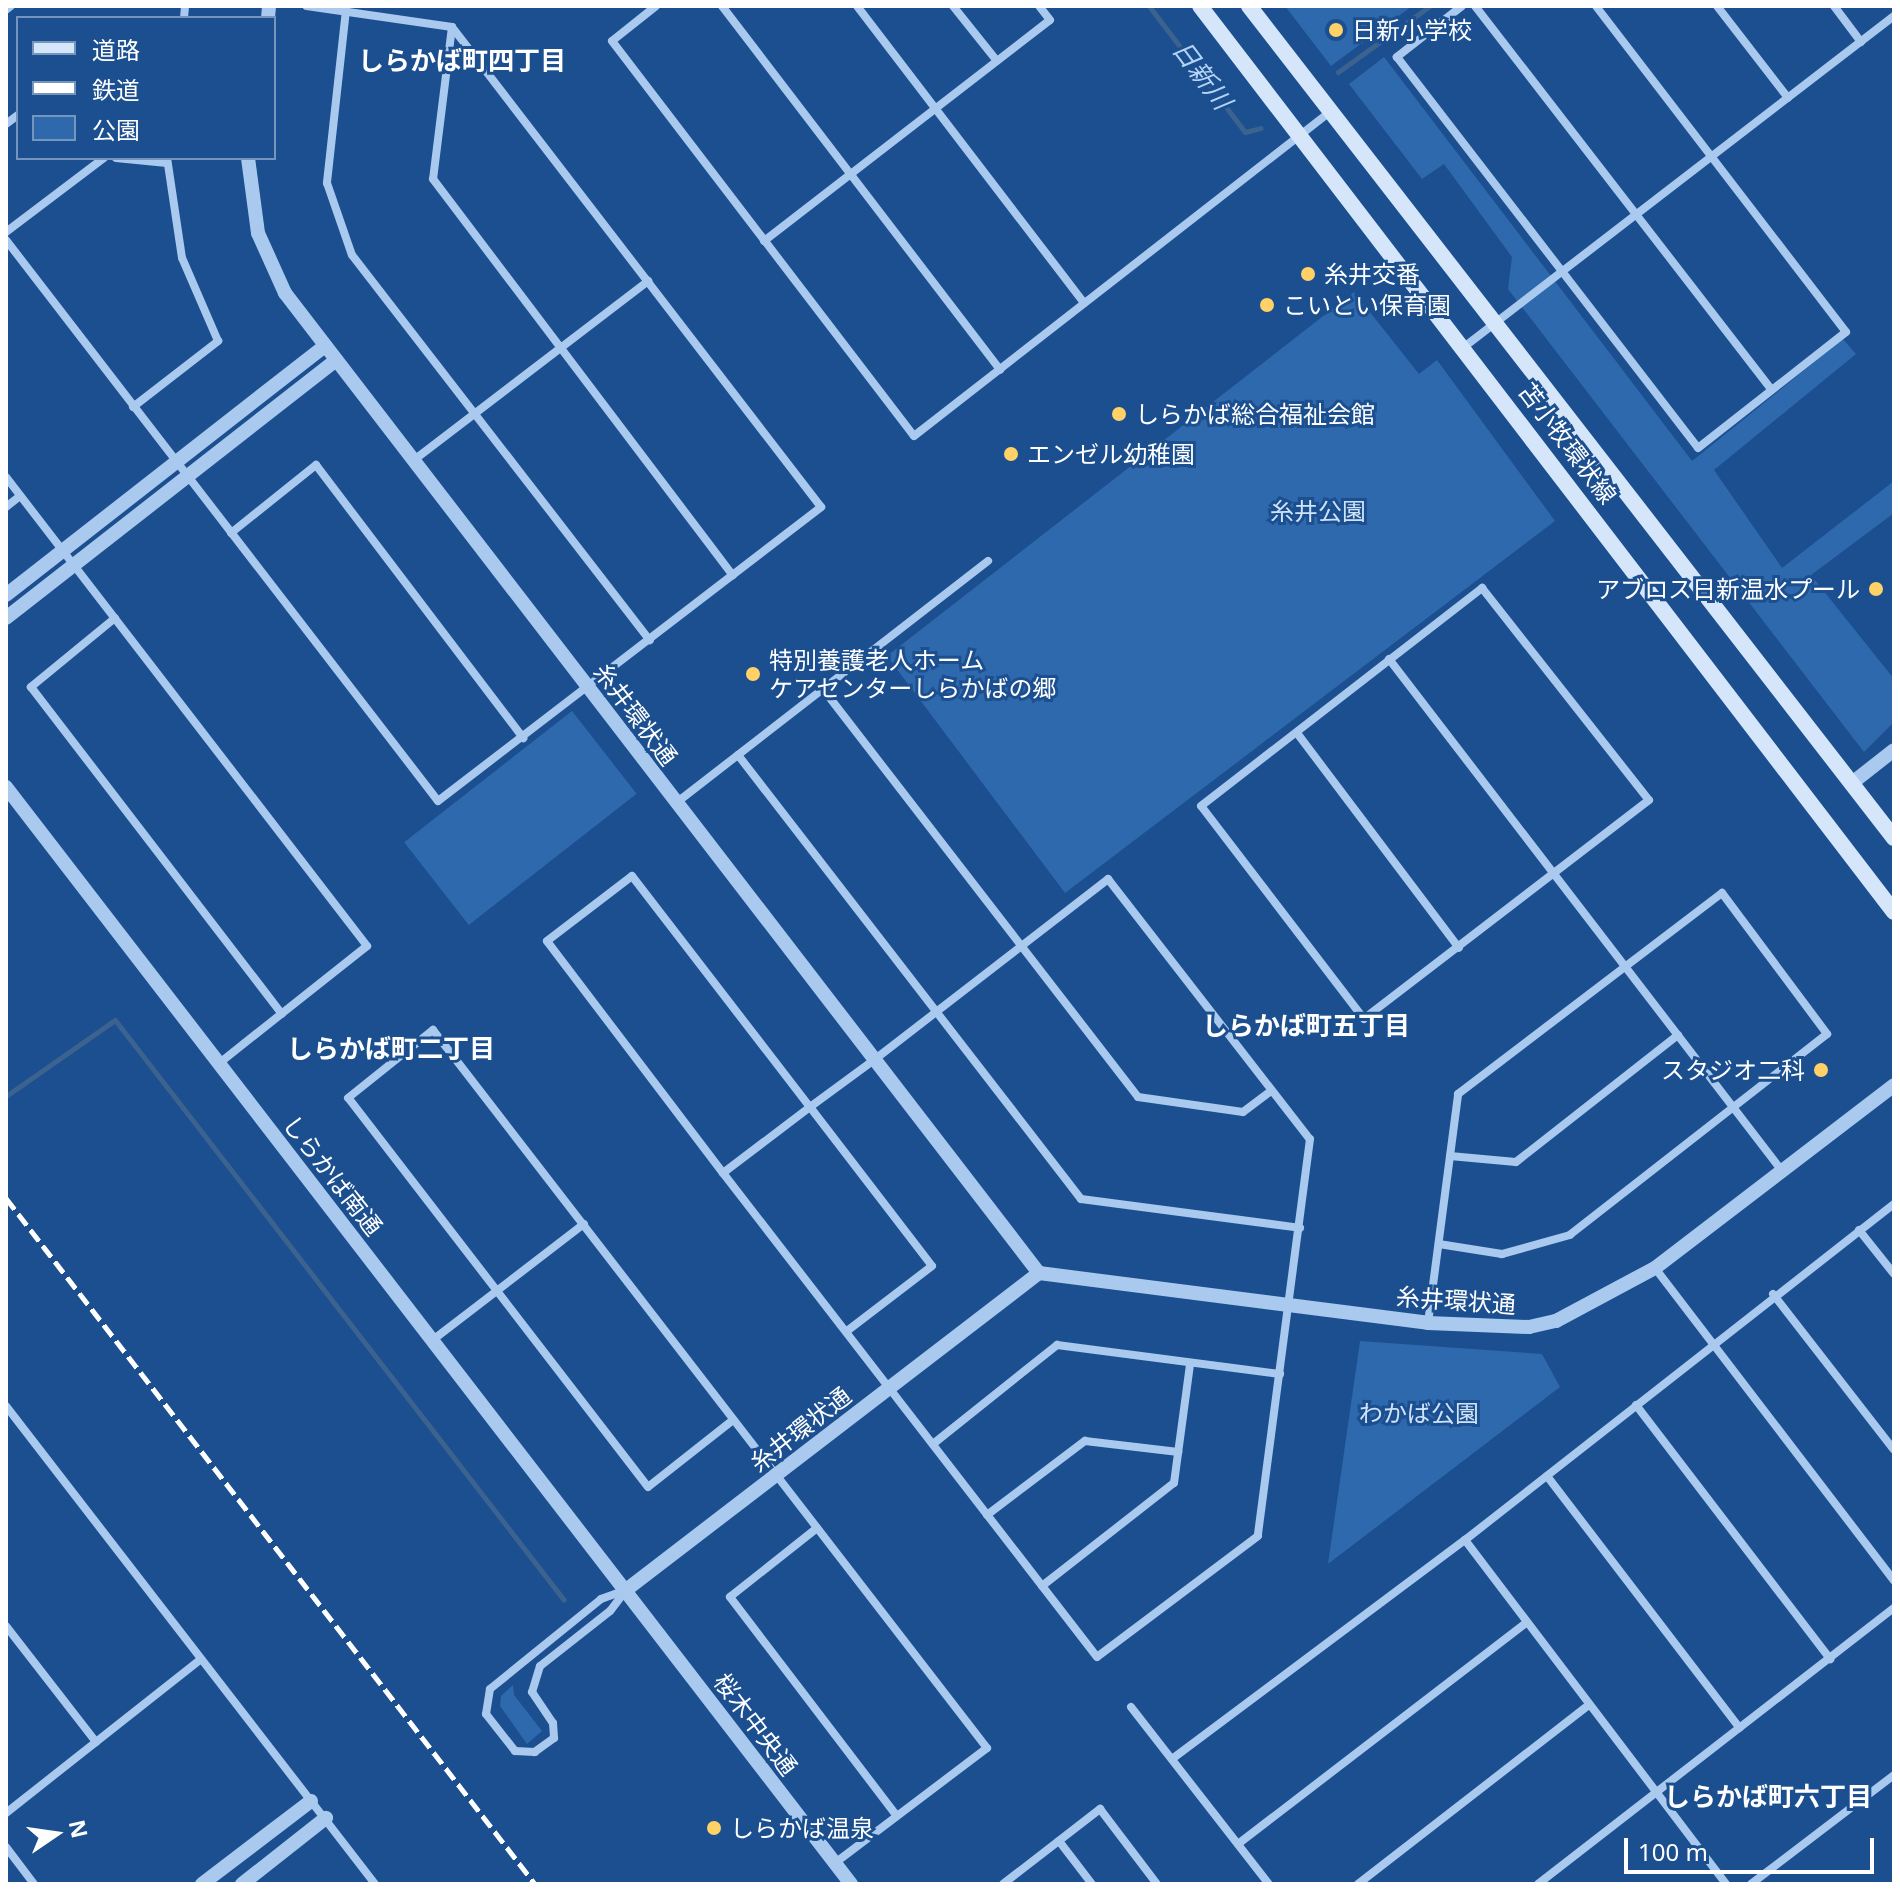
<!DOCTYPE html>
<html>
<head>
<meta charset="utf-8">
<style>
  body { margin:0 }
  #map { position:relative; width:1900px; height:1890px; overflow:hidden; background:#1b4f8f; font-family:"Noto Sans","Noto Sans JP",sans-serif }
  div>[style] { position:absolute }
  .green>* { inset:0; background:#2e69ad; transform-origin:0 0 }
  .stream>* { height:5px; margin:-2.5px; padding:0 2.5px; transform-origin:2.5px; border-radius:2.5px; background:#3c6290 }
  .minor>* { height:8px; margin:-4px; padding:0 4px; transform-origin:4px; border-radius:4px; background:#a9c9ee }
  .tertiary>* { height:14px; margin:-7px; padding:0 7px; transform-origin:7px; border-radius:7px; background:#a9c9ee }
  .secondary>* { height:16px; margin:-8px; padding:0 8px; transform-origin:8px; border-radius:8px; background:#d6e6fa }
  .rail>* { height:5px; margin-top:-2.5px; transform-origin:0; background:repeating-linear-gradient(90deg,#fff 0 14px,transparent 0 20px) }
  .dots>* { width:22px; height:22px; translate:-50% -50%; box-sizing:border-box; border:4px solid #1b4f8f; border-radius:50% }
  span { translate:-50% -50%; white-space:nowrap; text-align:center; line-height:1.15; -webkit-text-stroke:6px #1b4f8f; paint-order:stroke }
  .poi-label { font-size:24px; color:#fff }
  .left { translate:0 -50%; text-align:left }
  .right { translate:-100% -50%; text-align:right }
  .street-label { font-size:24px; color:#fff }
  .park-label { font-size:24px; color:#cfe3fa }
  .neighbourhood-label { font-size:26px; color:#fff; font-weight:700 }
  .water-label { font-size:26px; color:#b5d3f5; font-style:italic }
  .frame { position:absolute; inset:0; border:8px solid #fff; pointer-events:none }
  .legend { position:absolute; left:16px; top:16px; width:260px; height:144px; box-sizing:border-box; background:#1b4f8f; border:2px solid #7695bc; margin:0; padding:10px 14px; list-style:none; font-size:24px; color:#fff }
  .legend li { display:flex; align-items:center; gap:16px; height:40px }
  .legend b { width:40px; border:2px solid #7695bc }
  .north { position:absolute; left:16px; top:1794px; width:80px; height:80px; -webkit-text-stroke:6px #1b4f8f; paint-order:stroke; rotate:77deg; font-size:22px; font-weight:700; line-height:32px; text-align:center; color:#fff }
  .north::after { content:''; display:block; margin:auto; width:28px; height:36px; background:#fff; clip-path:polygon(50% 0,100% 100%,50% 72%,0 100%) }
  .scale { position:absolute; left:1624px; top:1838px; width:250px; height:36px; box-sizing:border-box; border:4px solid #fff; border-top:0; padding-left:10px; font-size:24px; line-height:28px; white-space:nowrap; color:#fff; -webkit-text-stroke:6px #1b4f8f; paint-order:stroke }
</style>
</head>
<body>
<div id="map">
  <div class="green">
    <i style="clip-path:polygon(1285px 6px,1412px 6px,1331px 66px)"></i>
    <i style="clip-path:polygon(1384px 57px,1692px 461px,1843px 339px,1856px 354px,1714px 470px,1782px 568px,1894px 481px,1894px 513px,1811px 575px,1894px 679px,1894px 722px,1864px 752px,1508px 289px,1512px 257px,1444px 164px,1422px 179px,1349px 84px)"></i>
    <i style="clip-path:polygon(1354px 292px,1419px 374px,1437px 360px,1555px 521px,1065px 893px,887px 656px)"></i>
    <i style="left:572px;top:711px;width:105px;height:213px;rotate:52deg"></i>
    <i style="clip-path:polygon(1360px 1341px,1542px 1354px,1560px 1387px,1328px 1564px)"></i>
    <i style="clip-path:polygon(513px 1685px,514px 1695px,542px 1731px,527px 1744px,500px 1706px,501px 1696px)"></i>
  </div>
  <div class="stream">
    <i style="left:1149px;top:6px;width:158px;rotate:52.7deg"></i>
    <i style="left:1245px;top:132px;width:16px;rotate:-14deg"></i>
    <i style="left:1338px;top:72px;width:113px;rotate:-35.7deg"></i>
    <i style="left:6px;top:1096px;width:133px;rotate:-34.9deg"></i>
    <i style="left:115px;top:1020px;width:733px;rotate:52.26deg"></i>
  </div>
  <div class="minor">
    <i style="left:656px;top:6px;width:56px;rotate:141.5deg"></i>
    <i style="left:612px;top:41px;width:497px;rotate:52.6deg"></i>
    <i style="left:914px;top:436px;width:529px;rotate:-37.93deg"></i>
    <i style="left:722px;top:6px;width:458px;rotate:52.6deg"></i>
    <i style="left:857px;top:6px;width:374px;rotate:52.6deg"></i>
    <i style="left:953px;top:6px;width:70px;rotate:51.3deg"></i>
    <i style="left:1462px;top:6px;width:83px;rotate:141.9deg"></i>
    <i style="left:1397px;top:57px;width:493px;rotate:52.4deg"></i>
    <i style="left:1698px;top:448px;width:188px;rotate:-38.1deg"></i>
    <i style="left:1846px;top:332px;width:411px;rotate:-127.5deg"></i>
    <i style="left:1475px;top:6px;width:485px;rotate:52.3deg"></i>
    <i style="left:1717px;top:6px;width:116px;rotate:52.3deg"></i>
    <i style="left:1834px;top:6px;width:45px;rotate:53.1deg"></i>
    <i style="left:6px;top:10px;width:6px;rotate:-39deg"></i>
    <i style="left:346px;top:10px;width:174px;rotate:96.3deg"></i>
    <i style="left:327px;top:183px;width:76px;rotate:70.9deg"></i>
    <i style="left:352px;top:255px;width:487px;rotate:52.3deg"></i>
    <i style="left:184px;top:18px;width:12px;rotate:-85deg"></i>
    <i style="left:452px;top:27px;width:153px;rotate:97.1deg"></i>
    <i style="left:433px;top:179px;width:497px;rotate:52.9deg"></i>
    <i style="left:6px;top:124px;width:15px;rotate:-37deg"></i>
    <i style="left:116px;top:158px;width:51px;rotate:5.6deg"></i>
    <i style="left:6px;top:232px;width:123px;rotate:-37.1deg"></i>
    <i style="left:6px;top:240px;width:708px;rotate:52.4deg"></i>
    <i style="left:438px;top:801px;width:483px;rotate:-37.5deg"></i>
    <i style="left:821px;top:507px;width:605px;rotate:-127.55deg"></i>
    <i style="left:452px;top:27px;width:147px;rotate:-171.8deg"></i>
    <i style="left:764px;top:241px;width:361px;rotate:-37.7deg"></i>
    <i style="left:1050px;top:20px;width:18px;rotate:-128deg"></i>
    <i style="left:1464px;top:347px;width:543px;rotate:-37.59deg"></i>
    <i style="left:133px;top:407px;width:108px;rotate:-37.8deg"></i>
    <i style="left:218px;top:341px;width:90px;rotate:-113.4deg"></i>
    <i style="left:182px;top:258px;width:101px;rotate:-98.5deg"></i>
    <i style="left:414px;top:460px;width:295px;rotate:-37.4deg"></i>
    <i style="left:6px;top:477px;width:592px;rotate:52.41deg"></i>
    <i style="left:367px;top:946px;width:190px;rotate:141.6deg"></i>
    <i style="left:6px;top:507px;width:18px;rotate:-38deg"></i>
    <i style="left:231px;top:533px;width:109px;rotate:-38.7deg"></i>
    <i style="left:316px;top:465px;width:343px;rotate:52.8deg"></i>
    <i style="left:1482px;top:588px;width:270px;rotate:51.8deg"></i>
    <i style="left:1649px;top:800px;width:359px;rotate:142.5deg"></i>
    <i style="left:1364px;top:1019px;width:268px;rotate:-127.4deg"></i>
    <i style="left:1201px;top:806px;width:356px;rotate:-37.8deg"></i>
    <i style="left:115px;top:618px;width:109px;rotate:140.6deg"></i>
    <i style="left:31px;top:687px;width:412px;rotate:52.5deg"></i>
    <i style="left:1389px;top:659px;width:645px;rotate:52.49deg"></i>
    <i style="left:823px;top:689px;width:515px;rotate:52.33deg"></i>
    <i style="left:1138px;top:1097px;width:106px;rotate:8.1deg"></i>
    <i style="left:1243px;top:1112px;width:35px;rotate:-37deg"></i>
    <i style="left:1297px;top:733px;width:269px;rotate:53deg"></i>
    <i style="left:738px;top:755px;width:561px;rotate:52.31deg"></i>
    <i style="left:1081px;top:1199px;width:221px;rotate:7.5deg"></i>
    <i style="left:676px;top:803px;width:395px;rotate:-37.8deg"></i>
    <i style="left:1450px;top:1156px;width:66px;rotate:5.2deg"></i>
    <i style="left:1516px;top:1162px;width:206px;rotate:-38.1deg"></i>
    <i style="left:723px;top:1173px;width:109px;rotate:-37.2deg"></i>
    <i style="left:810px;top:1107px;width:79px;rotate:-36.3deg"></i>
    <i style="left:874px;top:1060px;width:296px;rotate:-37.7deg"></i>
    <i style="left:1108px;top:879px;width:329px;rotate:52.2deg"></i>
    <i style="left:1310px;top:1139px;width:400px;rotate:97.5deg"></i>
    <i style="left:1258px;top:1536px;width:201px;rotate:143.1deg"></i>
    <i style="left:1097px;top:1657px;width:612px;rotate:-127.69deg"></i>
    <i style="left:723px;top:1173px;width:291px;rotate:-127.2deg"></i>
    <i style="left:547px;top:941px;width:107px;rotate:-37.4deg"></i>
    <i style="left:632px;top:876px;width:292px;rotate:52.4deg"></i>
    <i style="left:810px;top:1107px;width:200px;rotate:52.5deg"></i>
    <i style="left:932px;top:1266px;width:107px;rotate:142.6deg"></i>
    <i style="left:1859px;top:1230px;width:56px;rotate:51.5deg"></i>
    <i style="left:1655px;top:1268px;width:394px;rotate:52.6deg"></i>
    <i style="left:1773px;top:1294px;width:197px;rotate:52.2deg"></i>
    <i style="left:1428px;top:1323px;width:231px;rotate:-82.5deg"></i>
    <i style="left:1458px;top:1094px;width:332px;rotate:-37.3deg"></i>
    <i style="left:1722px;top:893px;width:176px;rotate:53.3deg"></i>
    <i style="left:1827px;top:1034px;width:326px;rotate:142deg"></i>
    <i style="left:1570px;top:1235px;width:71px;rotate:164.4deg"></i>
    <i style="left:1502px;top:1254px;width:64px;rotate:-171deg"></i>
    <i style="left:434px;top:1339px;width:189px;rotate:-37.5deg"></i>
    <i style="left:1636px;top:1405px;width:320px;rotate:52.6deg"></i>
    <i style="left:6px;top:1406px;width:604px;rotate:52.33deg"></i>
    <i style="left:733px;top:1420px;width:108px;rotate:141.8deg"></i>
    <i style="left:648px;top:1487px;width:491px;rotate:-127.6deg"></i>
    <i style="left:348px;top:1098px;width:109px;rotate:-38.7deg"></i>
    <i style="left:433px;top:1030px;width:907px;rotate:52.35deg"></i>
    <i style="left:987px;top:1748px;width:191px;rotate:142.9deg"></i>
    <i style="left:933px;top:1444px;width:159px;rotate:-38.6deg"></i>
    <i style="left:1057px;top:1345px;width:225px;rotate:7.4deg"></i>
    <i style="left:1547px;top:1476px;width:317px;rotate:52.6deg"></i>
    <i style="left:987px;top:1515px;width:123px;rotate:-37.1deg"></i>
    <i style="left:1085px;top:1441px;width:94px;rotate:6.7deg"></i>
    <i style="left:817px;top:1528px;width:111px;rotate:141.6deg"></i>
    <i style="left:730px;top:1597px;width:275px;rotate:52.7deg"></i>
    <i style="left:1465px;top:1540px;width:432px;rotate:52.8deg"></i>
    <i style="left:1042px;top:1586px;width:167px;rotate:-38deg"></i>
    <i style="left:1174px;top:1483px;width:120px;rotate:-82.3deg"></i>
    <i style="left:626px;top:1590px;width:26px;rotate:127deg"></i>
    <i style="left:610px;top:1611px;width:89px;rotate:141.8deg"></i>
    <i style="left:540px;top:1666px;width:27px;rotate:107deg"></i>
    <i style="left:532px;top:1692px;width:37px;rotate:56deg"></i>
    <i style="left:553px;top:1723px;width:15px;rotate:86deg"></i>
    <i style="left:554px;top:1738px;width:24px;rotate:144deg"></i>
    <i style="left:535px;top:1752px;width:20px;rotate:-177deg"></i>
    <i style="left:515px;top:1751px;width:47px;rotate:-128.1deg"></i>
    <i style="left:486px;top:1714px;width:25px;rotate:-81deg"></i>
    <i style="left:490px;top:1689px;width:143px;rotate:-39deg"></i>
    <i style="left:601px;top:1599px;width:27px;rotate:-20deg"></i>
    <i style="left:6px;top:1626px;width:147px;rotate:52.2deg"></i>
    <i style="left:1131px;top:1707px;width:224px;rotate:52.1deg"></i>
    <i style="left:1172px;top:1759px;width:366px;rotate:-36.8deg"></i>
    <i style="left:1465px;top:1540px;width:545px;rotate:-38.07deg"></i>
    <i style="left:6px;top:1813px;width:248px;rotate:-38.3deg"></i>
    <i style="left:1059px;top:1841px;width:54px;rotate:52.5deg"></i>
    <i style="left:1238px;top:1844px;width:363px;rotate:-37.5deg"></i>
    <i style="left:6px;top:1847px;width:46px;rotate:52.9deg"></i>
    <i style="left:1003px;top:1884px;width:123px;rotate:-37.7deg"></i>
    <i style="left:1100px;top:1809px;width:94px;rotate:52.8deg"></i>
    <i style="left:1358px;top:1884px;width:292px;rotate:-37.8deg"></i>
    <i style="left:1538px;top:1884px;width:450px;rotate:-37.8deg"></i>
    <i style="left:1751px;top:1884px;width:180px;rotate:-37.3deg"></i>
  </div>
  <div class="tertiary">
    <i style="left:268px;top:18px;width:12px;rotate:-85deg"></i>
    <i style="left:248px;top:158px;width:76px;rotate:82.4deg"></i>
    <i style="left:258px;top:233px;width:66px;rotate:65.8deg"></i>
    <i style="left:285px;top:293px;width:1236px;rotate:52.43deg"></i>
    <i style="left:1039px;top:1273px;width:392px;rotate:7.3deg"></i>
    <i style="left:1428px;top:1323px;width:101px;rotate:2.3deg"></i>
    <i style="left:1529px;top:1327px;width:28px;rotate:-13deg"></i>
    <i style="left:1556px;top:1321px;width:112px;rotate:-28.2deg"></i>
    <i style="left:1655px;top:1268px;width:301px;rotate:-37.4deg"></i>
    <i style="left:6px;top:595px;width:405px;rotate:-38deg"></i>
    <i style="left:6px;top:618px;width:419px;rotate:-38deg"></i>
    <i style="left:1852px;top:783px;width:53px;rotate:-38.2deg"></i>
    <i style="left:6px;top:787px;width:1385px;rotate:52.39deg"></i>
    <i style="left:626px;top:1590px;width:521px;rotate:-37.51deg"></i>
    <i style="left:202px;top:1884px;width:137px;rotate:-37.3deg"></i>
    <i style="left:242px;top:1884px;width:107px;rotate:-38.2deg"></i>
  </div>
  <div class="secondary">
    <i style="left:1200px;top:6px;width:1141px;rotate:52.55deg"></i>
    <i style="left:1249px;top:6px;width:1053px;rotate:52.22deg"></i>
  </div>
  <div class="rail">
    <i style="left:6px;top:1198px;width:866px;rotate:52.36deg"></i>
  </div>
  <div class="dots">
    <i style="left:1336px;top:30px;background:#ffd166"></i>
    <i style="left:1308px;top:274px;background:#ffd166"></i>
    <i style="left:1267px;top:305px;background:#ffd166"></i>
    <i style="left:1119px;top:414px;background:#ffd166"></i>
    <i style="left:1011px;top:454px;background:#ffd166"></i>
    <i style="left:1876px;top:589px;background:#ffd166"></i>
    <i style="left:753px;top:674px;background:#ffd166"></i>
    <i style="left:1821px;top:1070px;background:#ffd166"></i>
    <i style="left:714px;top:1828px;background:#ffd166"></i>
  </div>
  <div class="poi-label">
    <span class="left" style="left:1352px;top:30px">日新小学校</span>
    <span class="left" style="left:1324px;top:274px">糸井交番</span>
    <span class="left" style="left:1283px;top:305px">こいとい保育園</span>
    <span class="left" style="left:1135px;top:414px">しらかば総合福祉会館</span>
    <span class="left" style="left:1027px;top:454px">エンゼル幼稚園</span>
    <span class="right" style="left:1860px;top:589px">アブロス日新温水プール</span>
    <span class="left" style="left:769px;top:674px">特別養護老人ホーム<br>ケアセンターしらかばの郷</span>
    <span class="right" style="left:1805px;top:1070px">スタジオ二科</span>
    <span class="left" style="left:730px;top:1828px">しらかば温泉</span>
  </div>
  <div class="street-label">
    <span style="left:1568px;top:443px;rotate:53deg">苫小牧環状線</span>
    <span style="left:636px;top:714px;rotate:53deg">糸井環状通</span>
    <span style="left:333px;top:1175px;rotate:52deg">しらかば南通</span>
    <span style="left:1456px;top:1300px;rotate:4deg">糸井環状通</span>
    <span style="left:800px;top:1429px;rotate:-38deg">糸井環状通</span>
    <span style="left:756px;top:1724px;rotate:53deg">桜木中央通</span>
  </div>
  <div class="park-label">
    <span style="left:1318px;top:511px">糸井公園</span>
    <span style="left:1419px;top:1413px">わかば公園</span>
  </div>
  <div class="neighbourhood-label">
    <span style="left:462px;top:61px">しらかば町四丁目</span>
    <span style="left:1306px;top:1026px">しらかば町五丁目</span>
    <span style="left:391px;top:1049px">しらかば町二丁目</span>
    <span style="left:1768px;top:1797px">しらかば町六丁目</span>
  </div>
  <div class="water-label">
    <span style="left:1202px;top:75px;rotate:53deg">日新川</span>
  </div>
  <div class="frame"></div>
  <ul class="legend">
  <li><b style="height:10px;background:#d6e6fa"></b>道路</li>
  <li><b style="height:10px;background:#fff"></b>鉄道</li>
  <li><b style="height:22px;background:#2e69ad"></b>公園</li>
  </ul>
  <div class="north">N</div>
  <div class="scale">100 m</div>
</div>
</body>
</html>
